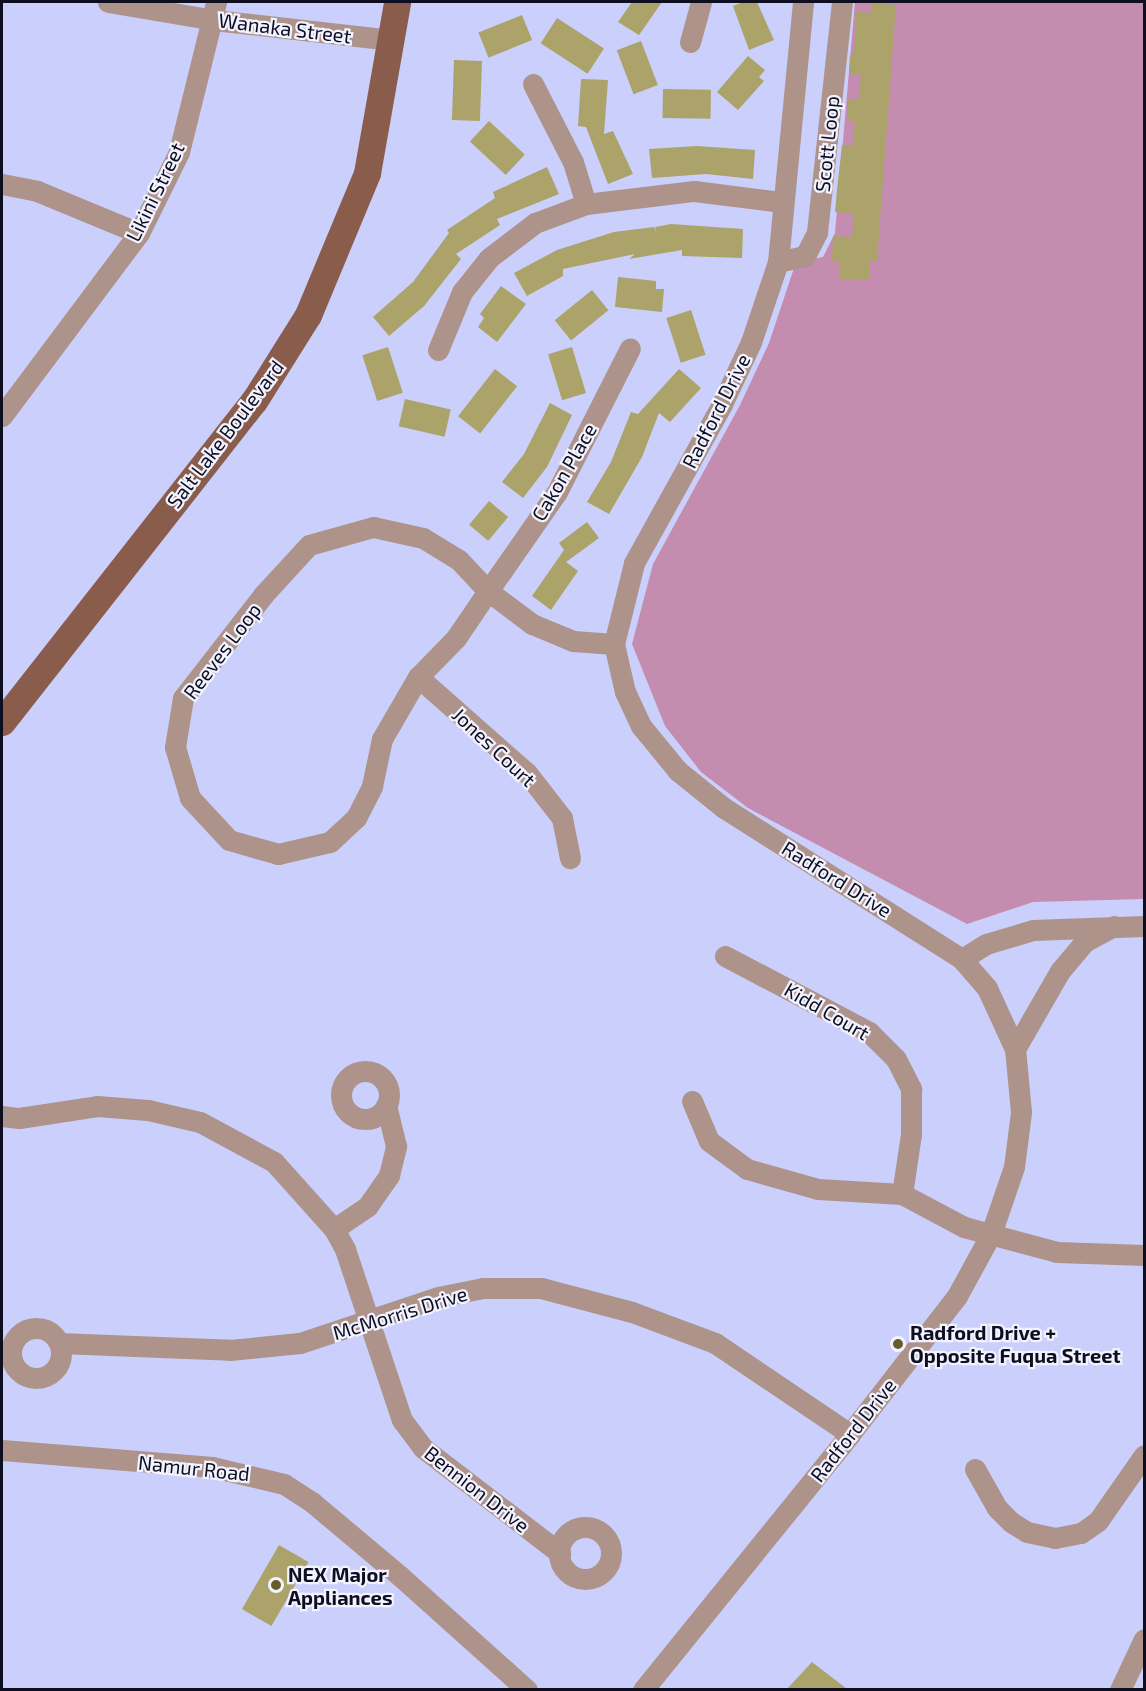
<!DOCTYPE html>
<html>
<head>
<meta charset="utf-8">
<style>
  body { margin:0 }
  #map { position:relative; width:1146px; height:1691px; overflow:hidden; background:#cbcffc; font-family:"Exo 2",sans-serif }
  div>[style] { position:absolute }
  .green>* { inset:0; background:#c48db0 }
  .building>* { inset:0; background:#aba369; transform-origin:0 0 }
  .minor>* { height:21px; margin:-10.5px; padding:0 10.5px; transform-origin:10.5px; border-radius:10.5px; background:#ad9389 }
  .minor>.ring { margin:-10.5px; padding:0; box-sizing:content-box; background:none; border:21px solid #ad9389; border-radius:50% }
  .major>* { height:27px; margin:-13.5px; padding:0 13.5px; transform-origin:13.5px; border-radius:13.5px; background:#8a5c4b }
  .dots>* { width:16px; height:16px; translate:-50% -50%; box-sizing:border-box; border:3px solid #f2f3ff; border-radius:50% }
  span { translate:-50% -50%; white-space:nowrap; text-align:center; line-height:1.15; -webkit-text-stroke:4.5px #f2f3ff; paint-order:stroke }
  .street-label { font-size:20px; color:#0e0e21 }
  .poi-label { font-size:20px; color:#0e0e21; font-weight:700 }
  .left { translate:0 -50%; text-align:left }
  .frame { position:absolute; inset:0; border:3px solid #0e0e21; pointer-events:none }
</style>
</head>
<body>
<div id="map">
  <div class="green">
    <i style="clip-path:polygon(855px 2px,1144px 2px,1144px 899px,1033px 902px,967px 924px,748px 808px,701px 772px,665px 726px,632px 644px,653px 564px,740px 405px,769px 343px,796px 262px,823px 257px,835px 233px)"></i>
  </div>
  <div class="building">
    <i style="clip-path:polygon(632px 2px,662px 2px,639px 35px,618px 22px)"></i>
    <i style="clip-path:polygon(743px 2px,757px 2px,774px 40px,749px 50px,733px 6px)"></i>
    <i style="clip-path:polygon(872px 3px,896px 5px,877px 261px,869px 260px,869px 280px,839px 279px,840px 261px,832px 261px,833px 236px,852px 237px,854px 214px,835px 212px,837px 190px,842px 145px,853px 146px,855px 121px,847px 120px,848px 99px,859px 100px,861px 75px,849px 74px,850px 55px,854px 55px,856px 12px,872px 13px)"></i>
    <i style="left:522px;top:15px;width:27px;height:47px;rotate:68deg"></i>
    <i style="left:557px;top:18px;width:56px;height:30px;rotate:33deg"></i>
    <i style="left:641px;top:41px;width:47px;height:26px;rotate:69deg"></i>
    <i style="clip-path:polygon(748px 56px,765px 70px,759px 77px,764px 81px,738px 110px,717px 92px)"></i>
    <i style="left:454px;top:60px;width:28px;height:60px;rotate:2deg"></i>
    <i style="clip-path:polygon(581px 79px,608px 80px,604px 134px,613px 131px,633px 174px,608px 184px,586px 127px,578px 126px)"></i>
    <i style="left:663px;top:89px;width:48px;height:29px;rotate:1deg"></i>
    <i style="left:489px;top:121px;width:49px;height:28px;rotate:43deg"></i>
    <i style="clip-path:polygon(697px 146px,755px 150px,753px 179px,706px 174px,652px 178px,649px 149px)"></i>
    <i style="clip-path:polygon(547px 167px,559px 194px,497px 219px,500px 225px,456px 254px,461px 259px,424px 306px,389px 336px,373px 317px,413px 282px,449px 233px,447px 230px,495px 198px,493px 192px)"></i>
    <i style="clip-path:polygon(671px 224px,743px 229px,742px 258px,682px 256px,682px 250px,629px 259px,635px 254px,563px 269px,563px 276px,527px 296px,514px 273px,557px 250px,614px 232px,654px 227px,656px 232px,655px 227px)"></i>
    <i style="clip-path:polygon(618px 277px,656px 281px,656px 289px,664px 289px,662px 312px,615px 307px)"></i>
    <i style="clip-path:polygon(501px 286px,526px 304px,497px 342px,478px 327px,484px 318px,480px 314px)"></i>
    <i style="left:592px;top:290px;width:26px;height:48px;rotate:51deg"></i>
    <i style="left:691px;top:310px;width:47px;height:26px;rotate:72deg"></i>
    <i style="left:388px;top:347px;width:48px;height:27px;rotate:72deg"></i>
    <i style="left:572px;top:347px;width:48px;height:25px;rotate:73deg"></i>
    <i style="left:495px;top:369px;width:28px;height:60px;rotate:38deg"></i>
    <i style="clip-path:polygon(679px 369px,701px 388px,670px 422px,659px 413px,642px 457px,609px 514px,587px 502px,611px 462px,631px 412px,638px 414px)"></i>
    <i style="left:405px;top:399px;width:47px;height:28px;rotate:13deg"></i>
    <i style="clip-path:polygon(550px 403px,572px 415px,547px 467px,523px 498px,502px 482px,524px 454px)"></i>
    <i style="left:489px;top:501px;width:25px;height:31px;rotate:40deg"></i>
    <i style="clip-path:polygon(587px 522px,599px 538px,566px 562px,578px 571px,551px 610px,532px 596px,564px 550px,559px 543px)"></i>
    <i style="left:279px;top:1545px;width:34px;height:74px;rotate:30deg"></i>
    <i style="clip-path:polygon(812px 1662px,847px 1689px,787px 1689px)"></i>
  </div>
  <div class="minor">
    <i style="left:108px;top:2px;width:108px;rotate:9.6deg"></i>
    <i style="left:214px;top:20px;width:179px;rotate:6.4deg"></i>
    <i style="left:690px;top:42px;width:41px;rotate:-74.6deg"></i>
    <i style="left:533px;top:84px;width:88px;rotate:62.9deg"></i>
    <i style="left:573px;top:162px;width:44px;rotate:72.8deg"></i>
    <i style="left:2px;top:184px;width:36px;rotate:11deg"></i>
    <i style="left:37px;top:191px;width:110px;rotate:22.4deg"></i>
    <i style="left:778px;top:262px;width:28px;rotate:-13deg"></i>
    <i style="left:805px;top:256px;width:27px;rotate:-63deg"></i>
    <i style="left:817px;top:232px;width:231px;rotate:-83.8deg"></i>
    <i style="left:438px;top:350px;width:63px;rotate:-67.5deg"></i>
    <i style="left:462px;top:292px;width:43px;rotate:-51.5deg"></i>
    <i style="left:489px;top:258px;width:58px;rotate:-37.3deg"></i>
    <i style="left:535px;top:223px;width:54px;rotate:-20.4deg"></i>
    <i style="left:586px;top:204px;width:109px;rotate:-6.9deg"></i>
    <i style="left:694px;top:191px;width:88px;rotate:7.2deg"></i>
    <i style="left:2px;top:416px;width:229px;rotate:-53.2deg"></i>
    <i style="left:139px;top:233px;width:90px;rotate:-63.7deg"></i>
    <i style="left:179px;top:152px;width:154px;rotate:-76.1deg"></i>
    <i style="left:614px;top:644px;width:41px;rotate:-175.8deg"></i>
    <i style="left:573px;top:641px;width:44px;rotate:-157.5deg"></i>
    <i style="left:532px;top:624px;width:55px;rotate:-143.1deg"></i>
    <i style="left:488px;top:591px;width:42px;rotate:-133.1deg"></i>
    <i style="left:459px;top:560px;width:42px;rotate:-148.6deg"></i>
    <i style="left:423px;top:538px;width:51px;rotate:-167.6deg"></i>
    <i style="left:373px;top:527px;width:66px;rotate:164.3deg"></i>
    <i style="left:309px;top:545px;width:67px;rotate:132.6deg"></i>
    <i style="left:264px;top:594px;width:132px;rotate:127.9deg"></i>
    <i style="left:183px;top:698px;width:50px;rotate:99.3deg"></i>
    <i style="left:175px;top:747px;width:53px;rotate:73.6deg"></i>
    <i style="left:190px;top:798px;width:57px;rotate:47.1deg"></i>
    <i style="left:229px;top:840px;width:51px;rotate:15.9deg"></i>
    <i style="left:278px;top:854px;width:53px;rotate:-13deg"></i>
    <i style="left:330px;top:842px;width:35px;rotate:-43deg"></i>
    <i style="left:356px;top:818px;width:36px;rotate:-63deg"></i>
    <i style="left:372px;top:786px;width:48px;rotate:-78deg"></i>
    <i style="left:382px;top:739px;width:72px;rotate:-59.9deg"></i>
    <i style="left:418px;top:677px;width:54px;rotate:-45.7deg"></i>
    <i style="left:456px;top:638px;width:57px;rotate:-55.8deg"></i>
    <i style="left:488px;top:591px;width:24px;rotate:-55deg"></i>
    <i style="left:502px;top:571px;width:96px;rotate:-55.2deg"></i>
    <i style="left:557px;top:492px;width:161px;rotate:-63.1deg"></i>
    <i style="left:418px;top:677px;width:145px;rotate:41.4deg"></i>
    <i style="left:527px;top:773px;width:57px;rotate:52.1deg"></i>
    <i style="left:562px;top:818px;width:41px;rotate:78.7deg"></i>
    <i style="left:725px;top:956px;width:163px;rotate:27.8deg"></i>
    <i style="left:869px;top:1032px;width:38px;rotate:45deg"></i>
    <i style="left:896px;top:1059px;width:34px;rotate:63deg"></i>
    <i style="left:911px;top:1089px;width:45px;rotate:90deg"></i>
    <i style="left:911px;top:1134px;width:61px;rotate:98.5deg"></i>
    <i style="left:962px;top:959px;width:28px;rotate:-32deg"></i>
    <i style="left:986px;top:944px;width:49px;rotate:-16.6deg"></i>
    <i style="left:1033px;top:930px;width:111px;rotate:-2.1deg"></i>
    <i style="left:1015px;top:1049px;width:90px;rotate:-60deg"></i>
    <i style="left:1060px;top:971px;width:38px;rotate:-50deg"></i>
    <i style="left:1084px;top:942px;width:34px;rotate:-28deg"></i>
    <i class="ring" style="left:341px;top:1071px;width:27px;height:27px"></i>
    <i style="left:692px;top:1101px;width:43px;rotate:67deg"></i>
    <i style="left:709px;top:1141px;width:47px;rotate:36.4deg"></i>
    <i style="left:747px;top:1169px;width:74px;rotate:15.7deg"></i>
    <i style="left:818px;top:1189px;width:84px;rotate:3.4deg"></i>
    <i style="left:902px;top:1194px;width:70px;rotate:28deg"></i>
    <i style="left:964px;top:1227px;width:96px;rotate:15deg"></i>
    <i style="left:1057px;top:1252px;width:87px;rotate:2deg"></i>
    <i style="left:2px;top:1116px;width:17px;rotate:7deg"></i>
    <i style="left:19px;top:1118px;width:79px;rotate:-8.7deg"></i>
    <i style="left:97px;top:1106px;width:51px;rotate:4.5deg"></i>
    <i style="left:148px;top:1110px;width:53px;rotate:13deg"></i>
    <i style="left:200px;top:1122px;width:84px;rotate:28.4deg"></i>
    <i style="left:274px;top:1162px;width:90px;rotate:48.2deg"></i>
    <i style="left:334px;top:1229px;width:23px;rotate:61deg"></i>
    <i style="left:345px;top:1249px;width:180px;rotate:71.6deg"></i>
    <i style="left:402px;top:1420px;width:35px;rotate:53deg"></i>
    <i style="left:423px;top:1448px;width:173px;rotate:37.5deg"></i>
    <i style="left:334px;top:1229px;width:40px;rotate:-34deg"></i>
    <i style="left:367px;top:1207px;width:39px;rotate:-55deg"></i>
    <i style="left:389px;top:1175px;width:30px;rotate:-76deg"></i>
    <i style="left:396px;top:1146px;width:42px;rotate:-103.7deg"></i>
    <i class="ring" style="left:11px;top:1328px;width:29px;height:29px"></i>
    <i style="left:59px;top:1343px;width:171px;rotate:2.3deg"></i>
    <i style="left:230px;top:1350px;width:70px;rotate:-5.7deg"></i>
    <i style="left:300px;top:1343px;width:145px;rotate:-18.4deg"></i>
    <i style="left:438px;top:1297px;width:46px;rotate:-11.3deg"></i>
    <i style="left:483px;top:1288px;width:58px"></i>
    <i style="left:541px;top:1288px;width:94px;rotate:14.8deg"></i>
    <i style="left:632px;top:1312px;width:89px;rotate:20.5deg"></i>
    <i style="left:715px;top:1343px;width:163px;rotate:34deg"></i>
    <i style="left:2px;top:1450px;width:211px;rotate:4.6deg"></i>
    <i style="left:212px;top:1467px;width:74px;rotate:13.3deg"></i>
    <i style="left:284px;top:1484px;width:35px;rotate:33deg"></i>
    <i style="left:313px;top:1503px;width:114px;rotate:40deg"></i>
    <i style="left:400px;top:1576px;width:171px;rotate:41.9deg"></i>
    <i style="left:975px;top:1469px;width:45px;rotate:60.6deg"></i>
    <i style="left:997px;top:1508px;width:20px;rotate:45deg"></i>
    <i style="left:1011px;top:1522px;width:19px;rotate:32deg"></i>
    <i style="left:1027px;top:1532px;width:29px;rotate:12deg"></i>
    <i style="left:1055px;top:1538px;width:26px;rotate:-11deg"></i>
    <i style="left:1081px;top:1533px;width:21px;rotate:-35deg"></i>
    <i style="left:1098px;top:1521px;width:80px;rotate:-55.1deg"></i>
    <i class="ring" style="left:559px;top:1527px;width:31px;height:31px"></i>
    <i style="left:643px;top:1690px;width:329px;rotate:-51deg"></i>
    <i style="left:850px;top:1434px;width:175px;rotate:-52.2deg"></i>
    <i style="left:957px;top:1296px;width:71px;rotate:-61.3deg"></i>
    <i style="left:991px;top:1234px;width:71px;rotate:-71.1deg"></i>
    <i style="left:1014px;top:1167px;width:55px;rotate:-82.7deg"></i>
    <i style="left:1021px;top:1112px;width:63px;rotate:-95.4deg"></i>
    <i style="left:1015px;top:1049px;width:67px;rotate:-114.7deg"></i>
    <i style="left:987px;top:988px;width:38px;rotate:-131deg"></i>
    <i style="left:962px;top:959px;width:282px;rotate:-147.6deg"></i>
    <i style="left:724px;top:808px;width:59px;rotate:-141.2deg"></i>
    <i style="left:678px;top:771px;width:58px;rotate:-129.4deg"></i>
    <i style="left:641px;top:726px;width:38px;rotate:-115deg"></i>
    <i style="left:625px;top:692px;width:49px;rotate:-102.9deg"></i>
    <i style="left:614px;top:644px;width:83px;rotate:-76.1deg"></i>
    <i style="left:634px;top:563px;width:182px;rotate:-61deg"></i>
    <i style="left:722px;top:404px;width:68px;rotate:-64.9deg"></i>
    <i style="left:751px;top:342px;width:84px;rotate:-71.4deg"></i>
    <i style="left:778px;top:262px;width:261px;rotate:-84.5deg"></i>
    <i style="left:1120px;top:1690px;width:56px;rotate:-64.8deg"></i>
  </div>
  <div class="major">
    <i style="left:2px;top:722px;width:408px;rotate:-51.9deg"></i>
    <i style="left:254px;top:401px;width:102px;rotate:-57.9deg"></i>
    <i style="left:308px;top:315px;width:154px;rotate:-67.4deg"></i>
    <i style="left:367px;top:173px;width:174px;rotate:-80deg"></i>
  </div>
  <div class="dots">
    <i style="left:898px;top:1344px;background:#655e2b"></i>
    <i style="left:276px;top:1585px;background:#655e2b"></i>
  </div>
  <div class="street-label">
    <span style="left:285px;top:28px;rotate:7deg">Wanaka Street</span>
    <span style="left:827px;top:144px;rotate:-84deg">Scott Loop</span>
    <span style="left:155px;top:192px;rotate:-64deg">Likini Street</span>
    <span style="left:716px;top:411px;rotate:-63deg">Radford Drive</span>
    <span style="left:225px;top:434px;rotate:-53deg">Salt Lake Boulevard</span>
    <span style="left:564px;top:472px;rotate:-60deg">Cakon Place</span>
    <span style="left:222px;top:651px;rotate:-53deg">Reeves Loop</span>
    <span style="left:494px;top:747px;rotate:43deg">Jones Court</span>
    <span style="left:837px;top:879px;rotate:32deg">Radford Drive</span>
    <span style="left:827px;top:1011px;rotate:30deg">Kidd Court</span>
    <span style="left:400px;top:1313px;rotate:-17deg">McMorris Drive</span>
    <span style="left:853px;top:1430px;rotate:-52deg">Radford Drive</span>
    <span style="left:194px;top:1468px;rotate:6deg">Namur Road</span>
    <span style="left:477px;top:1489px;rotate:38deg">Bennion Drive</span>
  </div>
  <div class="poi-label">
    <span class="left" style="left:910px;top:1344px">Radford Drive +<br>Opposite Fuqua Street</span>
    <span class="left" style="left:288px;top:1586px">NEX Major<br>Appliances</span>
  </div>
  <div class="frame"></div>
</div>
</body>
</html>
